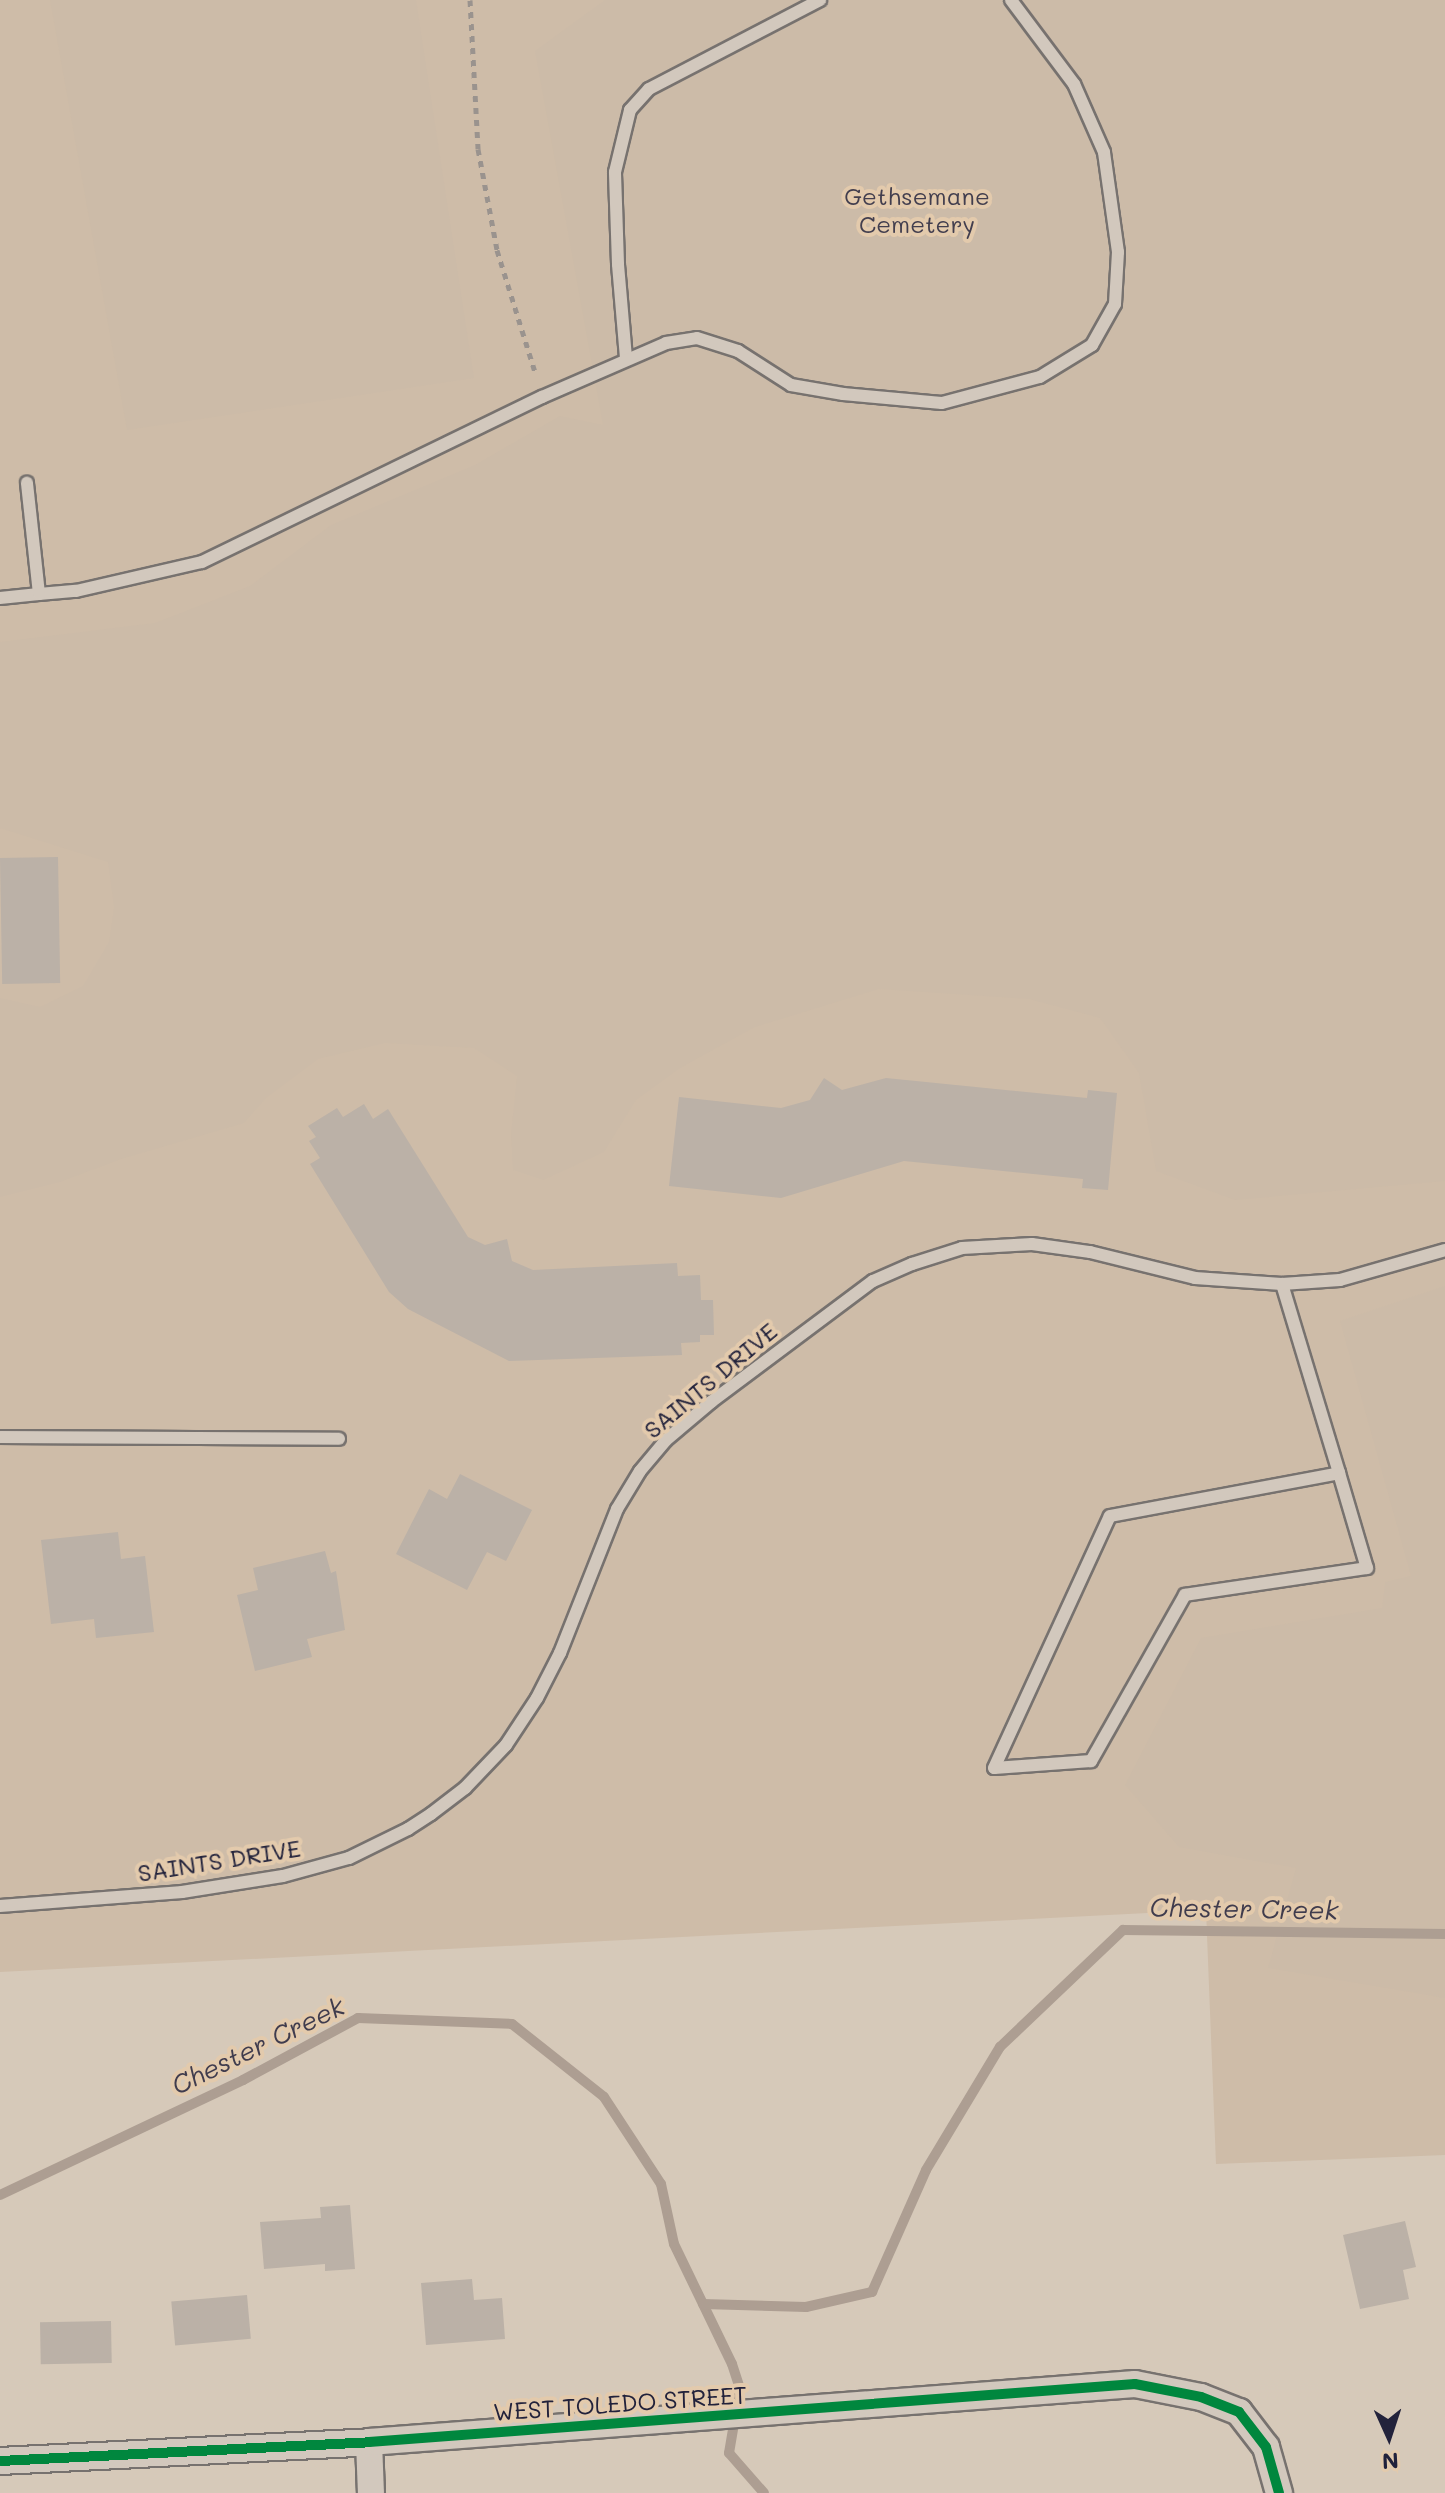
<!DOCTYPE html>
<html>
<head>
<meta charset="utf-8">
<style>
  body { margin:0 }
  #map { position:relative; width:1445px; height:2493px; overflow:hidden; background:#d6c9b9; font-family:Mali,sans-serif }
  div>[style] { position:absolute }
  .built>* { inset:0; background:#cebca8 }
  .green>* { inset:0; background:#ccbba8 }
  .stream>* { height:10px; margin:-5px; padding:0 5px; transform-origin:5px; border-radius:5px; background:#ad9e92 }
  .building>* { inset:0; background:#bbb1a7; transform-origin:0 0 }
  .path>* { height:5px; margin-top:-2.5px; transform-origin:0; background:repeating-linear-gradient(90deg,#9a938e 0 6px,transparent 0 12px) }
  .roads { filter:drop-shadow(2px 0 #77726f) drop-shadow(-2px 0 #77726f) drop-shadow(0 2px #77726f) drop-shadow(0 -2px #77726f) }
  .lane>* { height:12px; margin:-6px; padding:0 6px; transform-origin:6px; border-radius:6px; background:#d2c8bd }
  .street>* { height:26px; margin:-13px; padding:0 13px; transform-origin:13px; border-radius:13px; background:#d2c8bd }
  .cycleway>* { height:10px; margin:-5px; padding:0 5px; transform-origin:5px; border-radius:5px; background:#00873e }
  span { translate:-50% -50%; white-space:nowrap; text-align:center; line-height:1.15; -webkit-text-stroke:8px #e3caac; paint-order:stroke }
  .park-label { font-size:24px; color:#423e4e }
  .street-label { font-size:24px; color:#22223b }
  .water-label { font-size:26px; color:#403c4d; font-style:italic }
  .north { position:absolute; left:1349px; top:2397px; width:80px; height:80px; -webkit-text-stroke:6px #e3caac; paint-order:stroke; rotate:177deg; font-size:22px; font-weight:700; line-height:32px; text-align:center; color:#22223b }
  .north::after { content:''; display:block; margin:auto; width:28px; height:36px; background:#22223b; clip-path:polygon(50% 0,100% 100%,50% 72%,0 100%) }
</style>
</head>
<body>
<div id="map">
  <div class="built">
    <i style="clip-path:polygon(0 0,1177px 0,1445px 979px,1445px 2155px,1216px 2164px,1206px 1910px,0 1972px)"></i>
  </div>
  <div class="green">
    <i style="clip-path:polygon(50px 0,416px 0,474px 378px,127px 430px)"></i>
    <i style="clip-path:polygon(605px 0,1445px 0,1445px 1181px,1235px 1200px,1156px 1171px,1139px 1073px,1100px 1018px,1029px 999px,879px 989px,755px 1027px,680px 1068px,636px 1100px,604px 1152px,543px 1180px,513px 1170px,511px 1135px,517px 1076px,474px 1048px,385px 1043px,318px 1059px,266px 1098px,244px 1123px,121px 1159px,60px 1182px,0 1197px,0 998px,40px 1007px,83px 986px,109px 942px,114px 907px,108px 862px,0 828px,0 642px,155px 623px,250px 586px,331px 525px,475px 465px,560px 416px,603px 425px,535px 51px)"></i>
    <i style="clip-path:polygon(1445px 1286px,1445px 1998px,1268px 1968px,1296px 1868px,1179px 1847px,1125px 1785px,1201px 1638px,1382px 1608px,1385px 1582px,1411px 1576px,1340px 1321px)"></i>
  </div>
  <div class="stream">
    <i style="left:0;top:2195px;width:269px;rotate:-25.3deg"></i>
    <i style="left:243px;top:2080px;width:131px;rotate:-28.3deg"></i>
    <i style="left:358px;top:2018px;width:154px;rotate:2.2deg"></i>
    <i style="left:512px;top:2024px;width:117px;rotate:38.4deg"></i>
    <i style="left:604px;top:2097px;width:104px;rotate:56.8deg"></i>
    <i style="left:661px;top:2184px;width:61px;rotate:77.8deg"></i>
    <i style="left:674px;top:2244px;width:133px;rotate:64.2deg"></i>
    <i style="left:732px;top:2364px;width:25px;rotate:72deg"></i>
    <i style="left:740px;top:2388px;width:66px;rotate:99.6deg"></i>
    <i style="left:729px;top:2453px;width:53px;rotate:48.8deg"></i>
    <i style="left:703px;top:2304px;width:103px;rotate:1.7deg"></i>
    <i style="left:806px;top:2307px;width:68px;rotate:-12.8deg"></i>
    <i style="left:872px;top:2292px;width:133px;rotate:-66.1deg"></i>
    <i style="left:926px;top:2170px;width:144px;rotate:-59deg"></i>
    <i style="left:1000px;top:2047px;width:170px;rotate:-43.6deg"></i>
    <i style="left:1123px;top:1930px;width:322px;rotate:0.7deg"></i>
  </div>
  <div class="building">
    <i style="left:58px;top:857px;width:126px;height:58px;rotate:89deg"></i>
    <i style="clip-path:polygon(824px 1078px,842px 1090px,886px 1078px,1087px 1098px,1088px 1090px,1117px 1093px,1108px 1190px,1082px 1188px,1083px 1179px,904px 1161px,781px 1198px,669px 1186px,679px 1097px,781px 1108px,810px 1100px)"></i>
    <i style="clip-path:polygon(364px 1104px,373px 1119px,388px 1109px,468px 1237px,485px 1245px,507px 1239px,512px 1261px,533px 1270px,677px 1263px,678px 1276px,700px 1275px,701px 1300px,713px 1300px,714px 1335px,700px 1335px,700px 1342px,681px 1343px,682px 1355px,509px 1361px,408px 1309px,389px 1292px,310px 1164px,320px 1158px,309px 1141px,316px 1137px,308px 1126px,337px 1108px,343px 1117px)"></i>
    <i style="clip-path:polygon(460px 1474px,532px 1510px,506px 1561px,487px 1552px,467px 1590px,396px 1554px,429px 1489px,447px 1499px)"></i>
    <i style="clip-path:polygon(118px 1532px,121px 1559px,145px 1556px,154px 1632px,96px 1638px,94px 1619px,51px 1624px,41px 1540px)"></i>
    <i style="clip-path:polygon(325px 1551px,331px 1573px,336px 1571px,345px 1630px,307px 1639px,312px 1657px,255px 1671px,237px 1595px,258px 1590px,253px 1568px)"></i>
    <i style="clip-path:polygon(350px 2205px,355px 2269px,325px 2271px,325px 2264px,264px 2269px,260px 2222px,321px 2218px,320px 2207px)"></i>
    <i style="clip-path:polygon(1405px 2221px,1416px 2267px,1403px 2270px,1409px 2299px,1360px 2309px,1343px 2235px)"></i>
    <i style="clip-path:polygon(472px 2279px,474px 2300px,502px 2298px,505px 2339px,426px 2345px,421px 2283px)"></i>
    <i style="left:247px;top:2295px;width:44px;height:76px;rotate:85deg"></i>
    <i style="left:111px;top:2321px;width:42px;height:71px;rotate:89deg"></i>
  </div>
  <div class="path">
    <i style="left:470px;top:0;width:149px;rotate:86.9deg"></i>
    <i style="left:478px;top:149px;width:103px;rotate:79.3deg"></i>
    <i style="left:497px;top:250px;width:131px;rotate:72.7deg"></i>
  </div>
  <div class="roads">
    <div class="lane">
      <i style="left:626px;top:358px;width:94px;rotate:-94.9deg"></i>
      <i style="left:618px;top:264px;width:92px;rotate:-91.9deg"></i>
      <i style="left:615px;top:172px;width:64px;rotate:-76.4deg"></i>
      <i style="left:630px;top:110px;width:28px;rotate:-48deg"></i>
      <i style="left:649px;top:89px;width:193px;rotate:-27.5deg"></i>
      <i style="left:39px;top:594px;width:37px;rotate:-5deg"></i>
      <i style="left:76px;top:591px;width:129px;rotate:-13deg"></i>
      <i style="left:202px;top:562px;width:378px;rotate:-25.9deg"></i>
      <i style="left:542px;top:397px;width:135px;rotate:-23.5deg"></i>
      <i style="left:666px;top:343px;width:31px;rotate:-9deg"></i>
      <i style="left:697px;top:338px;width:43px;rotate:17.6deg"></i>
      <i style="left:738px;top:351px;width:63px;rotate:32.7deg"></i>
      <i style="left:791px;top:385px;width:53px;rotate:9.8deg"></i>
      <i style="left:843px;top:394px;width:99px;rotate:5.2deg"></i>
      <i style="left:942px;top:403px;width:101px;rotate:-14.9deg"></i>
      <i style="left:1040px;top:377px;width:61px;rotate:-31.6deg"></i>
      <i style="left:1092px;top:345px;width:47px;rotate:-60.7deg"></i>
      <i style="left:1115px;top:304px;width:52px;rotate:-86.7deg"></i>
      <i style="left:1118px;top:252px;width:101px;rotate:-98deg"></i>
      <i style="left:1104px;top:152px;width:74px;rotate:-113.8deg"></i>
      <i style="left:1074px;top:84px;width:105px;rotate:-126.9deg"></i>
      <i style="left:0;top:598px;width:39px;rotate:-6deg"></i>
      <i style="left:39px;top:594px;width:112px;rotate:-96.2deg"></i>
      <i style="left:1282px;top:1284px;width:197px;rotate:73.2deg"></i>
      <i style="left:1339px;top:1473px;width:99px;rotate:73.6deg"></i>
      <i style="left:1367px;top:1568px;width:184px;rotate:171.6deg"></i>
      <i style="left:1185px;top:1595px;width:191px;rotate:119.5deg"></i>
      <i style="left:1091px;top:1761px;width:97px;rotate:175.9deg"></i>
      <i style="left:994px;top:1768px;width:277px;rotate:-65.3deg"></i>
      <i style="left:1110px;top:1516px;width:233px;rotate:-10.6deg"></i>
      <i style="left:0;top:1437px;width:339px;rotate:0.3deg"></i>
      <i style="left:0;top:1906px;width:183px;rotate:-4.4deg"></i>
      <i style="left:182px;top:1892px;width:102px;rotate:-9deg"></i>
      <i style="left:283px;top:1876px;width:68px;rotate:-15.3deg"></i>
      <i style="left:349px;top:1858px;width:66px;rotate:-26.2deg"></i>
      <i style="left:408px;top:1829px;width:27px;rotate:-33deg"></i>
      <i style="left:431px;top:1814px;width:43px;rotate:-37.4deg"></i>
      <i style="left:465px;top:1788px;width:59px;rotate:-46.4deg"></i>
      <i style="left:506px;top:1745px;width:56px;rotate:-56.6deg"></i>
      <i style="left:537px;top:1698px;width:51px;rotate:-62.9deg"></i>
      <i style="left:560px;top:1653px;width:155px;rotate:-68.4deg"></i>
      <i style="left:617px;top:1509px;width:44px;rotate:-58.8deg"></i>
      <i style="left:640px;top:1471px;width:40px;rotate:-50deg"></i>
      <i style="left:666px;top:1440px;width:59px;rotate:-40.2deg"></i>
      <i style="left:711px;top:1402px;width:202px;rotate:-36.8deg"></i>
      <i style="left:873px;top:1281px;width:43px;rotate:-23.6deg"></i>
      <i style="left:912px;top:1264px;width:52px;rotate:-17.7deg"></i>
      <i style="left:962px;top:1248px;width:70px;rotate:-3.3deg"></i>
      <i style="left:1032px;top:1244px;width:59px;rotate:7.9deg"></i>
      <i style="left:1090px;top:1252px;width:108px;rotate:13.9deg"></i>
      <i style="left:1195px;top:1278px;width:87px;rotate:3.9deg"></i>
      <i style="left:1282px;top:1284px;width:58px;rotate:-3.9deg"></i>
      <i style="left:1340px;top:1280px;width:109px;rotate:-15.9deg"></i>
    </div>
    <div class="street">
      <i style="left:369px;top:2442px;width:51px;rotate:87.8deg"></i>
      <i style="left:0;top:2461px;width:369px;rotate:-2.9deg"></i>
      <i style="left:369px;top:2442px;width:768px;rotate:-4.33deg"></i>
      <i style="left:1135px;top:2384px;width:67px;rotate:11.1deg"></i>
      <i style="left:1201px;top:2397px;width:41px;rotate:21.5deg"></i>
      <i style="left:1239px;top:2412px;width:44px;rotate:52.4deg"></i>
      <i style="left:1266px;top:2447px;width:48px;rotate:74.2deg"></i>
    </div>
  </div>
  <div class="cycleway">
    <i style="left:0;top:2461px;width:369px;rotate:-2.9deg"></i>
    <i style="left:369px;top:2442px;width:768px;rotate:-4.33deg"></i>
    <i style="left:1135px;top:2384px;width:67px;rotate:11.1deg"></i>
    <i style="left:1201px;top:2397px;width:41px;rotate:21.5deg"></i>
    <i style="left:1239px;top:2412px;width:44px;rotate:52.4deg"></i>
    <i style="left:1266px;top:2447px;width:48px;rotate:74.2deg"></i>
  </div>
  <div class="park-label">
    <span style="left:917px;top:210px">Gethsemane<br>Cemetery</span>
  </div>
  <div class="street-label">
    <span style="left:710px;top:1380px;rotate:-40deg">SAINTS DRIVE</span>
    <span style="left:219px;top:1860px;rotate:-9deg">SAINTS DRIVE</span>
    <span style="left:620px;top:2403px;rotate:-4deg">WEST TOLEDO STREET</span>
  </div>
  <div class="water-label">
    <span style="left:1244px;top:1909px;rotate:1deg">Chester Creek</span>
    <span style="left:258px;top:2046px;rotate:-26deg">Chester Creek</span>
  </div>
  <div class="north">N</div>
</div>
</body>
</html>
